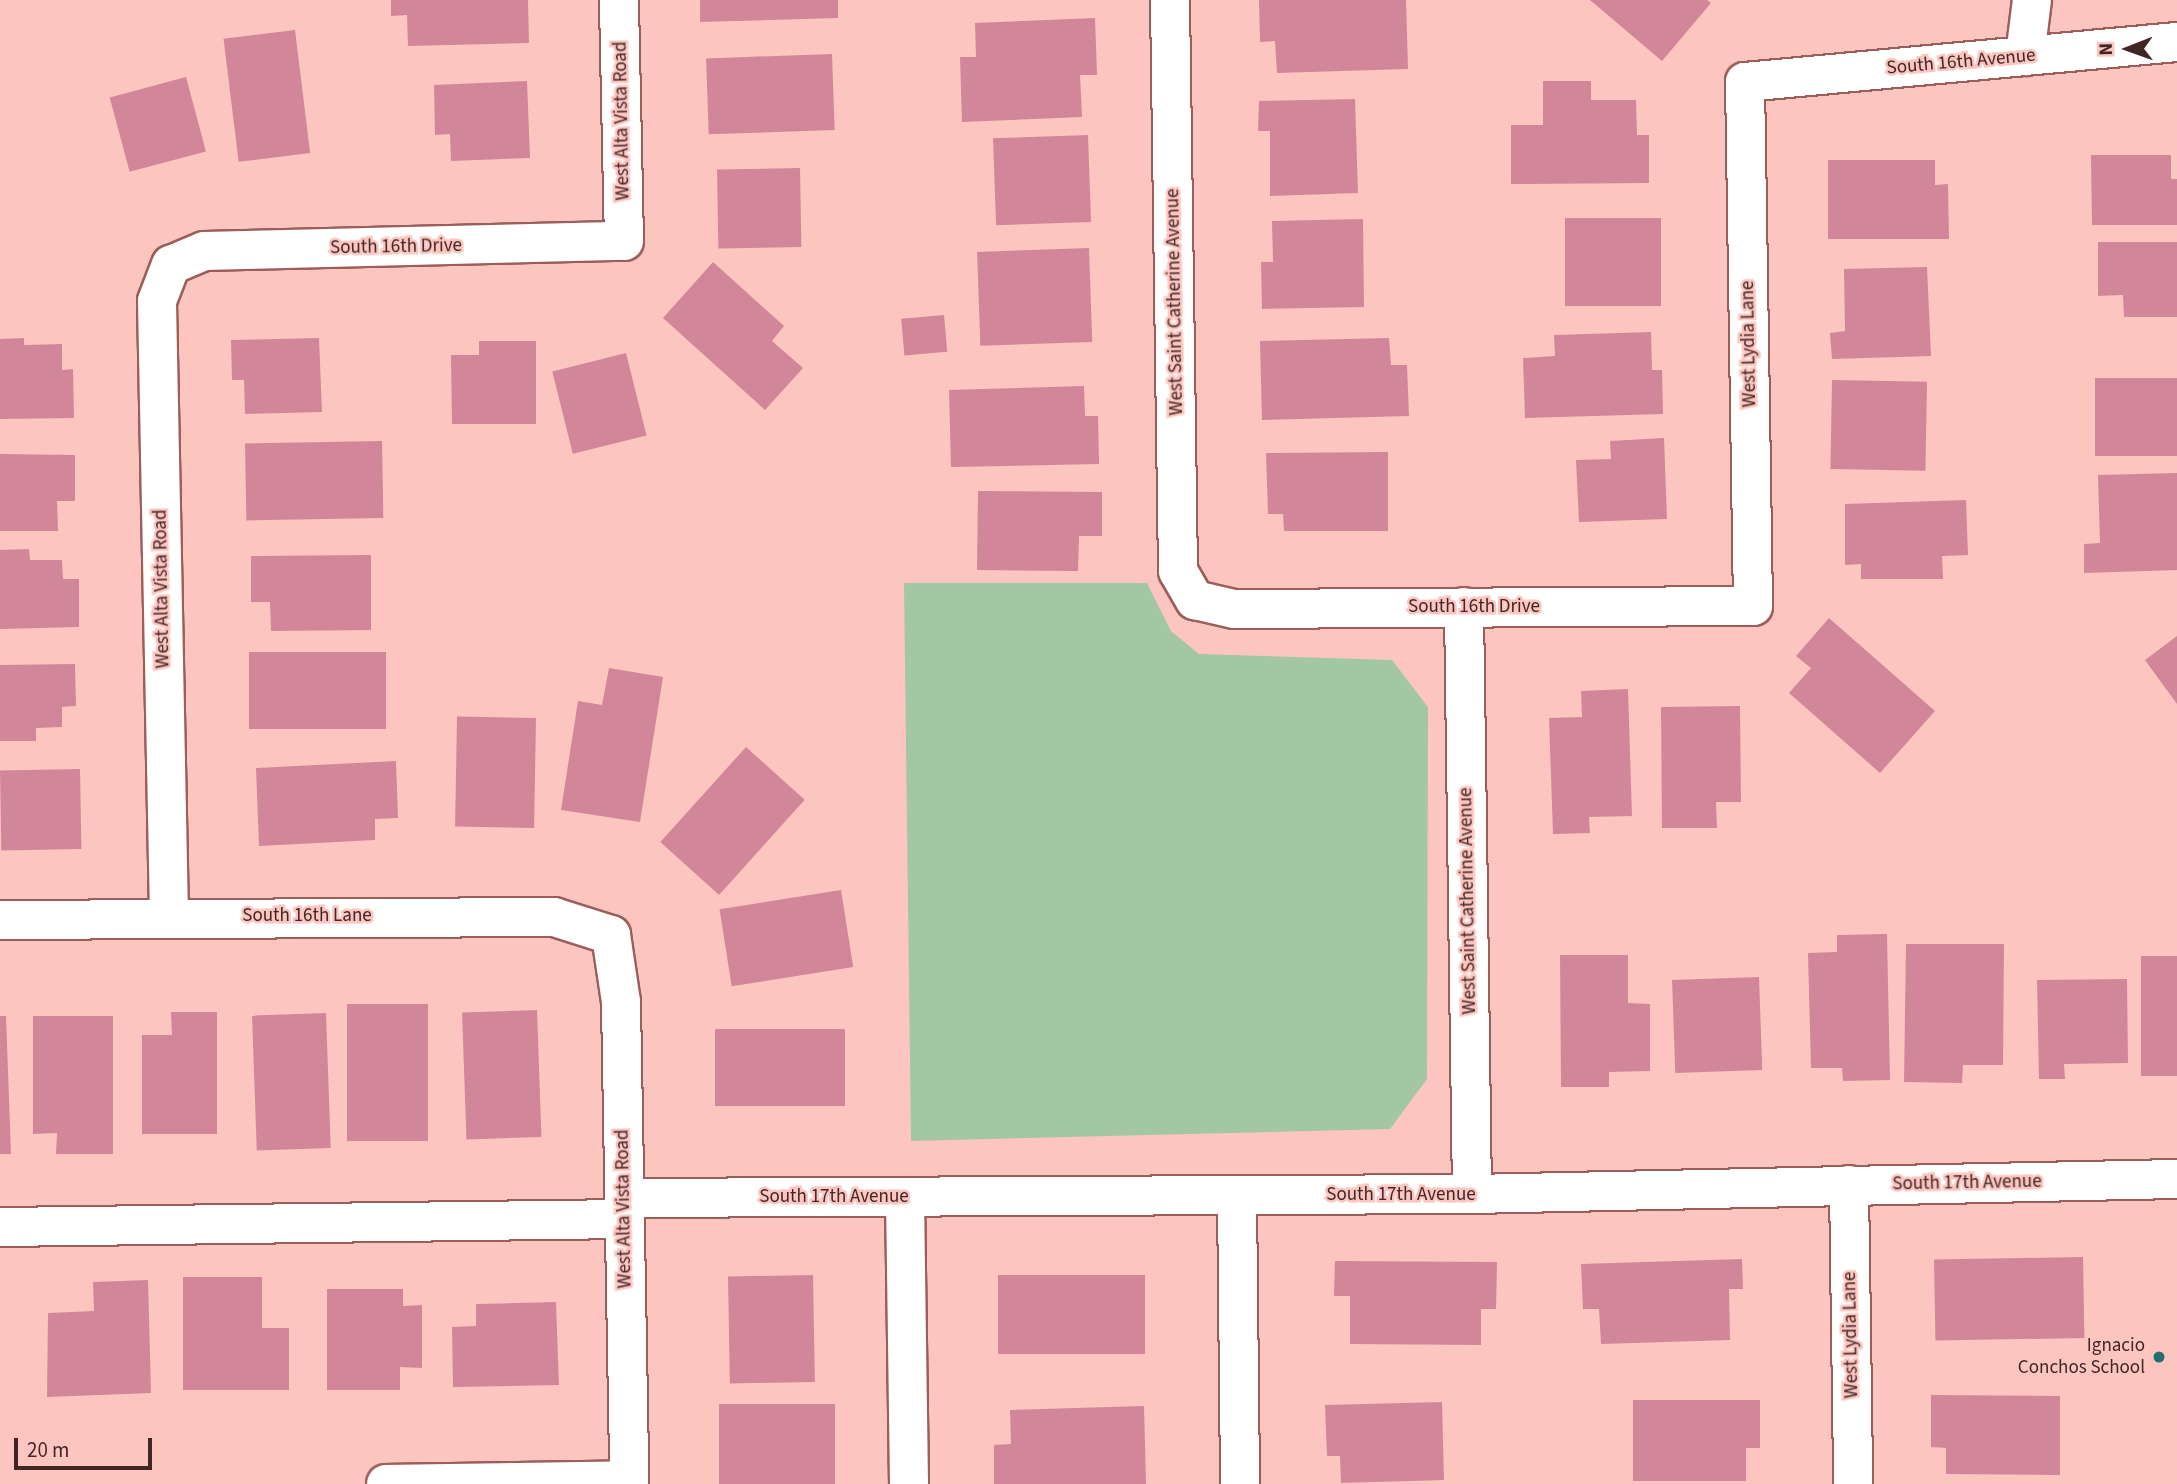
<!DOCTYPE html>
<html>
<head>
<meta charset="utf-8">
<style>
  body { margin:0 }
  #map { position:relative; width:2177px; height:1484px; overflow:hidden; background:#fdc5c0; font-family:"Source Sans 3",sans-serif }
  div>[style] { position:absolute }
  .green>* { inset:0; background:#a2c7a1 }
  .building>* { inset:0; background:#d18799; transform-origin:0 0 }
  .roads { filter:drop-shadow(2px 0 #9b5e5a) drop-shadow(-2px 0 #9b5e5a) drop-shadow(0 2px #9b5e5a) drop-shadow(0 -2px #9b5e5a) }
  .minor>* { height:38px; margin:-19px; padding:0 19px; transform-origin:19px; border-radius:19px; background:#fff }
  .dots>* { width:19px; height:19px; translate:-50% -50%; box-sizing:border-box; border:4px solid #fdc5c0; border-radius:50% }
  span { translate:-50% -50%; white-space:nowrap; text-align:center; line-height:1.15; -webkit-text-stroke:5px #fdc5c0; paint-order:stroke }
  .street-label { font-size:19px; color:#402624 }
  .poi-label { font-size:19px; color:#402624 }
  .right { translate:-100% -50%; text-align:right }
  .north { position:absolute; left:2093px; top:14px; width:70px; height:70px; -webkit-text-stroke:5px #fdc5c0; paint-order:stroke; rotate:269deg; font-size:19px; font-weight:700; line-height:28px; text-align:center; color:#402624 }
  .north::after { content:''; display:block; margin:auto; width:24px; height:32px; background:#402624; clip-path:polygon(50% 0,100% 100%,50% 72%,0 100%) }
  .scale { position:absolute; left:14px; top:1438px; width:138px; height:32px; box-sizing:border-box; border:4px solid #402624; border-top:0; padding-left:9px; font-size:21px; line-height:24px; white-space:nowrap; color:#402624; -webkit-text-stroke:5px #fdc5c0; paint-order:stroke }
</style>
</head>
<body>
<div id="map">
  <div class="green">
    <i style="clip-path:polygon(904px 583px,1147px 583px,1171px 631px,1199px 654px,1392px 660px,1428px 707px,1427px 1079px,1390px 1129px,911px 1141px)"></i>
  </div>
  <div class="building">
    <i style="clip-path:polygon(391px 0,528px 0,529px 43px,408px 46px,407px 15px,391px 16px)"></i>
    <i style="clip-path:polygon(700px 0,838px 0,838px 18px,700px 22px)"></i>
    <i style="clip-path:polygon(1259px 0,1406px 0,1408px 69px,1277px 73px,1275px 41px,1260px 42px)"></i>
    <i style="clip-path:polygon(1590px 0,1707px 0,1711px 3px,1662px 61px)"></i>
    <i style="clip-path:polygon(1095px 18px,1097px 75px,1080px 75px,1082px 117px,962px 122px,960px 57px,976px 57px,975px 23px)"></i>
    <i style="left:295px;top:30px;width:124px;height:72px;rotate:83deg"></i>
    <i style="left:832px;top:54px;width:76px;height:126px;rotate:88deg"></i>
    <i style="left:186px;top:77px;width:77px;height:79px;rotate:75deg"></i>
    <i style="clip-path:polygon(527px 81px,530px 158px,451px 161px,450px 134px,435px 135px,434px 85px)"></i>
    <i style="clip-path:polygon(1543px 81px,1591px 81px,1591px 100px,1636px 100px,1637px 135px,1649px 135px,1649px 183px,1511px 184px,1511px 125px,1543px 125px)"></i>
    <i style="clip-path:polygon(1355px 99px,1358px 193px,1270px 196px,1270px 131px,1258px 131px,1259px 101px)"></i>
    <i style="left:1088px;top:135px;width:87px;height:95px;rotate:88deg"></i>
    <i style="clip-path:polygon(2091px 155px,2171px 155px,2171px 179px,2177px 179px,2177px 225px,2092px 225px)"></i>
    <i style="clip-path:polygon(1828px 160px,1935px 160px,1935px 185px,1948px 184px,1949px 239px,1828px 239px)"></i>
    <i style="left:800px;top:168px;width:79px;height:83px;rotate:89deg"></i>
    <i style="left:1565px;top:218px;width:96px;height:88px"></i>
    <i style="clip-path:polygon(1363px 219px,1364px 307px,1262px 309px,1261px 262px,1273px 262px,1272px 221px)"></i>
    <i style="clip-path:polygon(2098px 242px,2177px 242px,2177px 317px,2124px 317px,2123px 295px,2098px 296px)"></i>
    <i style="left:1089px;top:248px;width:94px;height:112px;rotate:88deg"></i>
    <i style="clip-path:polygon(713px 262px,784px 326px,772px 341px,803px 368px,765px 410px,663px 318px)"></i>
    <i style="clip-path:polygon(1927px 267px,1931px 356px,1832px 359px,1830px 333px,1845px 331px,1844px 269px)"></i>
    <i style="left:944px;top:315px;width:37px;height:43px;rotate:85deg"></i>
    <i style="clip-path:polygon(1651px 332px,1652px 370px,1662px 370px,1663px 414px,1525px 418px,1523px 358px,1555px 356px,1554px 335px)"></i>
    <i style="clip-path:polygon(24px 338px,24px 345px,62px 344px,62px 370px,73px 369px,74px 418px,0 419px,0 339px)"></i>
    <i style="clip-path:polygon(319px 338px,322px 412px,245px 414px,244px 380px,232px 380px,231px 340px)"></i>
    <i style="clip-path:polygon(1389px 338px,1391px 365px,1407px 365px,1409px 416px,1262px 420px,1260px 341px)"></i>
    <i style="clip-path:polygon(479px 341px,536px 341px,536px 424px,452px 424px,451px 355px,479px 355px)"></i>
    <i style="left:626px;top:353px;width:85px;height:76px;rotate:76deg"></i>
    <i style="left:2177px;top:378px;width:78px;height:82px;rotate:90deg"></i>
    <i style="left:1832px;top:380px;width:95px;height:89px;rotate:1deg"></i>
    <i style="clip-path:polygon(1084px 386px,1085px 416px,1098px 416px,1099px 464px,951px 467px,949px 390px)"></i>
    <i style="clip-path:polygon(1664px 438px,1667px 519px,1579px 522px,1576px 460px,1611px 459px,1610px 441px)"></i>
    <i style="left:382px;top:441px;width:77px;height:137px;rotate:89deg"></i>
    <i style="clip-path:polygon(1388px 452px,1388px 531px,1284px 531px,1283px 514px,1268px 514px,1266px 453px)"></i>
    <i style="clip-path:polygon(0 454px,75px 455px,75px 501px,57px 501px,58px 531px,0 531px)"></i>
    <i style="clip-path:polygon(2177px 473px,2177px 570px,2084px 573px,2084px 544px,2100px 543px,2098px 475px)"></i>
    <i style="clip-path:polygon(978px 491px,1102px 492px,1102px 536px,1079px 536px,1078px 571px,977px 570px)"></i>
    <i style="clip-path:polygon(1966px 500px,1968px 555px,1942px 556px,1943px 579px,1861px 579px,1861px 564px,1845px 565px,1845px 504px)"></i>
    <i style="clip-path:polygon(29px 549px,30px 560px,62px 560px,63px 579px,79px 579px,79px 627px,0 629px,0 550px)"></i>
    <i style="clip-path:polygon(371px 555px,371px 630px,271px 631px,270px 602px,251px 602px,251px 556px)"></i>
    <i style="clip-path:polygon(1829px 618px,1935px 711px,1880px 773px,1789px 693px,1811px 668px,1796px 656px)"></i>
    <i style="clip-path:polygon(2177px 636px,2177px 704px,2145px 660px)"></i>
    <i style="left:249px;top:652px;width:137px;height:77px"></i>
    <i style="clip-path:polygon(75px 664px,76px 706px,62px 707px,62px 727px,36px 728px,36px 741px,0 741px,0 665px)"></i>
    <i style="clip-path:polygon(609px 668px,663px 677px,640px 822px,561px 810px,578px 701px,602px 705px)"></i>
    <i style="clip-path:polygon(1628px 689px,1632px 816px,1589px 817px,1590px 833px,1553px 834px,1549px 718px,1582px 717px,1581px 691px)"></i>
    <i style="clip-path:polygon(1740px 706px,1741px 802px,1716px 802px,1717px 828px,1662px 828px,1661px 707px)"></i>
    <i style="left:536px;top:718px;width:110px;height:79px;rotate:91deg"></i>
    <i style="left:746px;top:747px;width:79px;height:128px;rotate:42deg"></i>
    <i style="clip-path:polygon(396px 761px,398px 818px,375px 819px,375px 840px,259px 846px,256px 768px)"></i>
    <i style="left:80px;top:769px;width:80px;height:80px;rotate:89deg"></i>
    <i style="left:841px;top:890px;width:78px;height:123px;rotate:81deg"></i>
    <i style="clip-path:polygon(1887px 934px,1890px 1080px,1843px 1081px,1842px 1068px,1811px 1068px,1808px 953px,1837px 952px,1837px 935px)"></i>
    <i style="clip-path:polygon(1906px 944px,2004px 944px,2003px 1065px,1963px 1065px,1962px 1083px,1904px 1082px)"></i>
    <i style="clip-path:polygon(1560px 955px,1628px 955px,1628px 1003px,1650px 1004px,1650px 1071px,1609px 1072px,1609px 1087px,1561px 1087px)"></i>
    <i style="left:2177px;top:956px;width:120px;height:36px;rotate:90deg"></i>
    <i style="left:1759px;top:977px;width:93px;height:87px;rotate:88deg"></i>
    <i style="clip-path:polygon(2127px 979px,2128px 1063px,2064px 1064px,2065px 1079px,2039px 1079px,2037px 980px)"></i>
    <i style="left:428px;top:1004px;width:137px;height:81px;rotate:90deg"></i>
    <i style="left:537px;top:1010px;width:127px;height:75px;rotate:88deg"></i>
    <i style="clip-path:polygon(171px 1012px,217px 1012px,217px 1134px,142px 1134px,142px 1035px,172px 1035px)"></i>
    <i style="left:326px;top:1013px;width:135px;height:74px;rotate:88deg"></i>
    <i style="clip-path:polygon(0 1016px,6px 1016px,11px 1154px,0 1154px)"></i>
    <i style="clip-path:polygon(33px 1016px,113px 1016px,113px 1154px,56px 1154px,57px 1133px,33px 1134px)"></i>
    <i style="left:845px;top:1029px;width:77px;height:130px;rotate:90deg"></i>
    <i style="left:2083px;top:1257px;width:81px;height:149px;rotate:89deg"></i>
    <i style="clip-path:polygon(1742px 1259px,1743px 1289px,1729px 1289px,1730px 1340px,1601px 1344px,1599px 1309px,1583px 1309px,1581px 1264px)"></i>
    <i style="clip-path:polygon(1335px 1261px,1497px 1262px,1496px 1309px,1481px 1309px,1481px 1345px,1350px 1344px,1350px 1296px,1334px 1296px)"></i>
    <i style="left:813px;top:1275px;width:107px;height:85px;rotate:89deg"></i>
    <i style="left:998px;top:1275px;width:147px;height:79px"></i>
    <i style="clip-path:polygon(183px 1277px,262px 1277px,262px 1328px,289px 1328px,289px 1390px,183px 1390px)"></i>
    <i style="clip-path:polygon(148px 1280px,151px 1393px,47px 1397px,48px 1313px,94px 1311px,93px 1282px)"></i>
    <i style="clip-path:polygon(327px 1289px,403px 1289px,403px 1306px,422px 1305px,422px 1368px,400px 1367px,400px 1390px,327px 1390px)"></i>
    <i style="clip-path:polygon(556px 1302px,559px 1385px,453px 1387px,452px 1327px,476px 1326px,476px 1304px)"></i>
    <i style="clip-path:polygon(1931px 1395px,2060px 1396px,2060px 1475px,1946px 1474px,1946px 1448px,1931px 1447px)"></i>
    <i style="clip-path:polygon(1633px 1400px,1760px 1400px,1760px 1448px,1746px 1448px,1746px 1481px,1633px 1481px)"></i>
    <i style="clip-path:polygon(1442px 1402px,1444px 1480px,1341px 1483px,1340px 1456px,1327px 1456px,1325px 1405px)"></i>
    <i style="left:835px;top:1404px;width:80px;height:116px;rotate:90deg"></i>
    <i style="clip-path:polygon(1144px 1406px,1146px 1484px,994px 1484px,994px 1445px,1011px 1444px,1010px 1410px)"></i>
  </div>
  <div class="roads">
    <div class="minor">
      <i style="left:1170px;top:0;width:571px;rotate:89.2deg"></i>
      <i style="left:1178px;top:571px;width:34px;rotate:60deg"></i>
      <i style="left:1195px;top:600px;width:40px;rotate:13deg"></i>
      <i style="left:1234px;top:609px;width:519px;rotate:-0.33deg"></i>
      <i style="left:1753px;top:606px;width:524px;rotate:-90.87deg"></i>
      <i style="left:1745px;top:82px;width:434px;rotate:-5.3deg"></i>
      <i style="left:2025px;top:56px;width:56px;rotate:-82.9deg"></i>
      <i style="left:1464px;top:607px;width:587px;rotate:89.22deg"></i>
      <i style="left:169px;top:916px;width:615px;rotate:-91.12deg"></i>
      <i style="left:157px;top:301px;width:39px;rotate:-69deg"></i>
      <i style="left:171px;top:265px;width:36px;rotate:-23deg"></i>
      <i style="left:204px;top:251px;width:420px;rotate:-1.4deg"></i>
      <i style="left:624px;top:241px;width:241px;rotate:-91.2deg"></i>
      <i style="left:0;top:920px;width:554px;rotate:-0.31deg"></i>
      <i style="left:554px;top:917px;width:60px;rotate:17.5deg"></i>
      <i style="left:611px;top:935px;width:68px;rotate:81.5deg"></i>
      <i style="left:621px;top:1002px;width:482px;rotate:89deg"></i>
      <i style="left:1849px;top:1185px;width:299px;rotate:89.2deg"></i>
      <i style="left:1237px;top:1195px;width:289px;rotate:89.4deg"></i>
      <i style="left:905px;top:1197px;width:287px;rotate:89.2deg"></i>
      <i style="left:624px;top:1198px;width:848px;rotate:-0.27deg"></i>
      <i style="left:1472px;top:1194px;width:705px;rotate:-1.22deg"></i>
      <i style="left:0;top:1227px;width:625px;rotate:-0.73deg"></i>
      <i style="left:386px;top:1484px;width:243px;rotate:-0.9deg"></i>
    </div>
  </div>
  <div class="dots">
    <i style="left:2159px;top:1357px;background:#236e75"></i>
  </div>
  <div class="street-label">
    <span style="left:1961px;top:62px;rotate:-5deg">South 16th Avenue</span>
    <span style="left:622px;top:121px;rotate:-91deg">West Alta Vista Road</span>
    <span style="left:396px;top:247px;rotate:-1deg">South 16th Drive</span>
    <span style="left:1175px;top:302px;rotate:-91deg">West Saint Catherine Avenue</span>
    <span style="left:1749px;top:344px;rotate:-91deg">West Lydia Lane</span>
    <span style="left:162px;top:589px;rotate:-91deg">West Alta Vista Road</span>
    <span style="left:1474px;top:607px">South 16th Drive</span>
    <span style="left:1468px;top:901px;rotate:-91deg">West Saint Catherine Avenue</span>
    <span style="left:307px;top:916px">South 16th Lane</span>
    <span style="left:1967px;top:1183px;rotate:-1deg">South 17th Avenue</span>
    <span style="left:1401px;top:1195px">South 17th Avenue</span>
    <span style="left:834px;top:1197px">South 17th Avenue</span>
    <span style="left:624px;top:1209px;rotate:-91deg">West Alta Vista Road</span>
    <span style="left:1851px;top:1335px;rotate:-91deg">West Lydia Lane</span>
  </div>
  <div class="poi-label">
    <span class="right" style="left:2145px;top:1357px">Ignacio<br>Conchos School</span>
  </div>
  <div class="north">N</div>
  <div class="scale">20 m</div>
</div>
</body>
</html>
